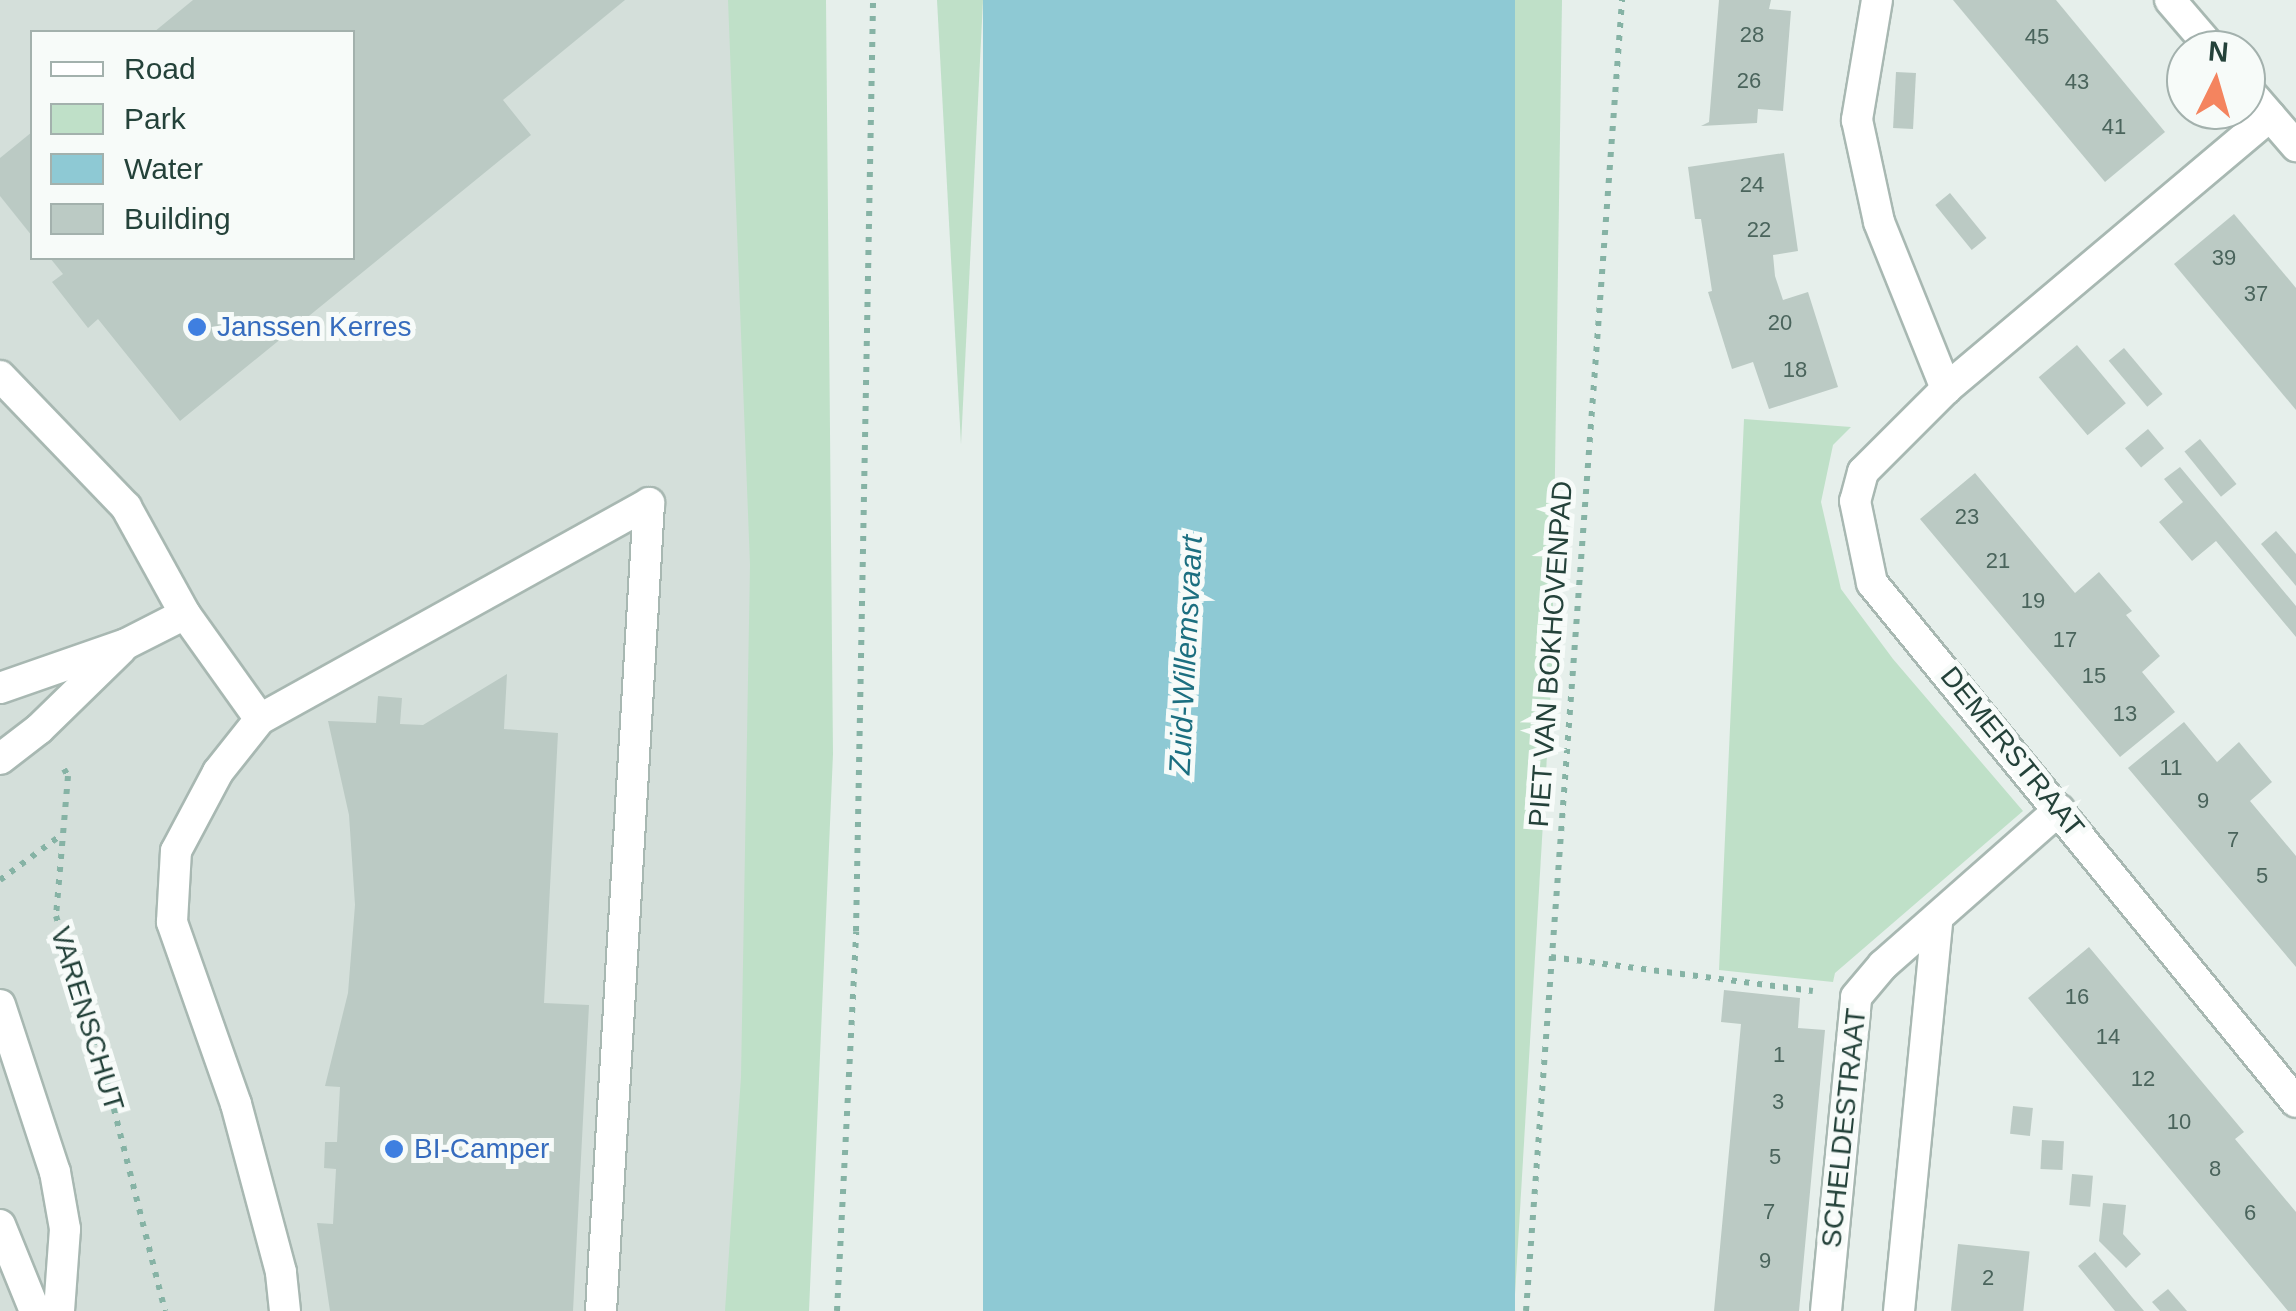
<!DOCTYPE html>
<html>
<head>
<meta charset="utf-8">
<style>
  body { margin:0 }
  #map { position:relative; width:2296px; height:1311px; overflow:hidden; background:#e6efeb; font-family:Helvetica,sans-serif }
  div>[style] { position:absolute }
  .built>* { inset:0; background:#d4dfda }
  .green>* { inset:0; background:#bfe0c8 }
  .water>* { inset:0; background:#8ec9d4; transform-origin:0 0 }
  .building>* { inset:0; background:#bbcac4; transform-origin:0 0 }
  .path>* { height:6px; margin-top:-3px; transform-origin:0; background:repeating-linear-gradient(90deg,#86b3a5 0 5px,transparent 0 13px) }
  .roads { filter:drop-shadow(2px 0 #a8b8b2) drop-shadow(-2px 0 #a8b8b2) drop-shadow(0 2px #a8b8b2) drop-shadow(0 -2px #a8b8b2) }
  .minor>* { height:30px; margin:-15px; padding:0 15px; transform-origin:15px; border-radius:15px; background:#fff }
  .dots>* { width:28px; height:28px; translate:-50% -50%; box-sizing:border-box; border:5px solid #f7fbf9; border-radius:50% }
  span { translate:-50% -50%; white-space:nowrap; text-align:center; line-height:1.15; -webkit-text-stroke:10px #f7fbf9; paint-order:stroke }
  .number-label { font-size:22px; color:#4a645c }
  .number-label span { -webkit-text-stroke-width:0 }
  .shop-label { font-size:28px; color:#366cbe }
  .left { translate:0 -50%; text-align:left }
  .street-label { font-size:28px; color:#24423a }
  .water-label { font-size:30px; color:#1c6f80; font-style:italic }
  .legend { position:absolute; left:30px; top:30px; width:325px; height:230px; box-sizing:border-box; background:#f7fbf9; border:2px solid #a3b1ad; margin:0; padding:12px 18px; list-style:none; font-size:30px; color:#24423a }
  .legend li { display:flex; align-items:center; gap:20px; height:50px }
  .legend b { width:50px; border:2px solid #a3b1ad }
  .north { position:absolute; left:2166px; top:30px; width:100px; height:100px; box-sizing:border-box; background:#f7fbf9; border:2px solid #a3b1ad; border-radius:50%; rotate:5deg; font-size:28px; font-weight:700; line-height:40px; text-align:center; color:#24423a }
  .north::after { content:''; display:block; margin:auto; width:35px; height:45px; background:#f4845f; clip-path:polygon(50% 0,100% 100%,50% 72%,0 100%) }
</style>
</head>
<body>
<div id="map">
  <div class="built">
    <i style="clip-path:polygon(evenodd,0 0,747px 0,761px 1067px,740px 1311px,0 1311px,0 0,32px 32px,352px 32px,352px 258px,32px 258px,32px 32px)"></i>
  </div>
  <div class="green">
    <i style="clip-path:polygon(728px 0,826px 0,833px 754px,809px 1311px,725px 1311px,741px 1077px,750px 565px)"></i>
    <i style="clip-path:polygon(937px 0,983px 0,961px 444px)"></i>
    <i style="clip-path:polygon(1515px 0,1562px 0,1552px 671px,1514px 1311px,1465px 1311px)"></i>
    <i style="clip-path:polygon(1744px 419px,1851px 427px,1833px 445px,1821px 502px,1841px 589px,1893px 659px,2023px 811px,1835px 973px,1833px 982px,1719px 970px)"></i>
  </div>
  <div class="water">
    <i style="left:983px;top:0;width:532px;height:1313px"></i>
  </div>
  <div class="building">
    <i style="clip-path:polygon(193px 0,625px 0,503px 100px,531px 135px,180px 421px,98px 319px,88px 328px,52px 282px,63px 274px,50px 258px,352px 258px,352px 32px,154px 32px)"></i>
    <i style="clip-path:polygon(1719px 0,1771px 0,1769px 9px,1791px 11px,1783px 111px,1758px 109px,1757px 123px,1701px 126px,1709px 122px)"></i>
    <i style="clip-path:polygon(1953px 0,2056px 0,2165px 132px,2105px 182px)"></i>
    <i style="left:1896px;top:72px;width:20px;height:56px;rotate:3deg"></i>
    <i style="clip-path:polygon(32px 132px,32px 236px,0 196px,0 158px)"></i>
    <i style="clip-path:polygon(1784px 153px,1798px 251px,1773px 255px,1775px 276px,1783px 300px,1808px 292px,1838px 387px,1769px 409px,1753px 362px,1732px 369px,1708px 292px,1712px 291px,1701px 219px,1695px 219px,1688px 167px)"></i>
    <i style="left:1950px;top:193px;width:58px;height:19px;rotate:51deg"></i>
    <i style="clip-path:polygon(2234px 214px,2296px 288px,2296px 410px,2174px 264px)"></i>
    <i style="left:2077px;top:345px;width:76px;height:50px;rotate:50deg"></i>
    <i style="left:2124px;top:348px;width:60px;height:20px;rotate:50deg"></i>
    <i style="left:2148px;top:429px;width:25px;height:30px;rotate:50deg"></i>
    <i style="left:2200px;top:439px;width:58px;height:20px;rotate:51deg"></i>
    <i style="clip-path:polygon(2180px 467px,2296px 606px,2296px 637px,2216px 541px,2192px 561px,2159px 522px,2183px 502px,2164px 479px)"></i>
    <i style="clip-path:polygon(1975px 473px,2075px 593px,2099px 572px,2132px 611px,2126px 615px,2160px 656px,2142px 672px,2175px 712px,2120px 757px,1920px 519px)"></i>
    <i style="clip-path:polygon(2276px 531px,2296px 554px,2296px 586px,2261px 544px)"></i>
    <i style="clip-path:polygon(507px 674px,504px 729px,558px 733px,544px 1003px,589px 1005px,573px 1311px,330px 1311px,317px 1223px,333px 1224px,336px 1169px,324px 1168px,325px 1142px,337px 1142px,340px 1087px,325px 1086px,348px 993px,355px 905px,349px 815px,328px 721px,376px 723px,378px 696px,402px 698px,400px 724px,423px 725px)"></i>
    <i style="clip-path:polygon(2184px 722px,2217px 762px,2239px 742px,2272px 782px,2250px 801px,2296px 856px,2296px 967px,2128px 768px)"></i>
    <i style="clip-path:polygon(2089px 947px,2244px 1132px,2235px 1139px,2296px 1212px,2296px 1311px,2288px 1311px,2028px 998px)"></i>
    <i style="clip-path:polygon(1724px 990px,1800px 998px,1798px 1028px,1825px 1030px,1799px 1311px,1714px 1311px,1741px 1024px,1721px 1022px)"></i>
    <i style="left:2013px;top:1106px;width:20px;height:28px;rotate:6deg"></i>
    <i style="left:2042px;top:1140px;width:22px;height:29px;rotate:3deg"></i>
    <i style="left:2072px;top:1174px;width:21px;height:31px;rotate:5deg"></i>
    <i style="clip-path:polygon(2103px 1203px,2126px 1205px,2123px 1234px,2141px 1254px,2126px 1268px,2099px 1241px)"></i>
    <i style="left:1958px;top:1244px;width:72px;height:67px;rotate:6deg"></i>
    <i style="clip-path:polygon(2095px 1252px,2132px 1297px,2144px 1311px,2115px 1311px,2078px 1266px)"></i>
    <i style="clip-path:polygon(2168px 1289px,2187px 1311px,2160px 1311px,2152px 1302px)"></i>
  </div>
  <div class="path">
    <i style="left:64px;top:769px;width:8px;rotate:60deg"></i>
    <i style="left:68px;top:776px;width:141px;rotate:94.9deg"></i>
    <i style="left:56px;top:916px;width:149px;rotate:72.4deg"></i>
    <i style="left:101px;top:1058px;width:261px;rotate:75.8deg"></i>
    <i style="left:0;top:880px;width:74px;rotate:-36.3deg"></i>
    <i style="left:1551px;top:957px;width:264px;rotate:7.4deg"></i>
    <i style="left:837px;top:1311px;width:380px;rotate:-87.1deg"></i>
    <i style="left:856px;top:931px;width:931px;rotate:-88.95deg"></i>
    <i style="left:1526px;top:1311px;width:1315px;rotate:-85.81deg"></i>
  </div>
  <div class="roads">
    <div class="minor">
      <i style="left:1877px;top:0;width:122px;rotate:99.5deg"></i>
      <i style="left:1857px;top:120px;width:104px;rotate:77.8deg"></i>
      <i style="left:1879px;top:222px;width:180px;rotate:68.1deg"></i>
      <i style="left:2170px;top:0;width:66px;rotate:49.3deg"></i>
      <i style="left:2246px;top:88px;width:77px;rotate:49.2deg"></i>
      <i style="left:2270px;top:116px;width:424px;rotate:139.9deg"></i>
      <i style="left:1946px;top:389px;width:117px;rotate:135deg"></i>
      <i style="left:1863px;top:472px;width:30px;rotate:105deg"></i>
      <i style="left:1855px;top:501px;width:84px;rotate:78.3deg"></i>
      <i style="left:1872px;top:583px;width:670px;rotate:50.75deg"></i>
      <i style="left:0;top:376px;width:182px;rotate:46.1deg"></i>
      <i style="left:126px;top:507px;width:122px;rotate:61.1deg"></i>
      <i style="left:185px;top:614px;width:129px;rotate:54.5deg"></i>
      <i style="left:0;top:688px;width:133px;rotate:-19.2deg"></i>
      <i style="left:126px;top:644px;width:66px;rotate:-27deg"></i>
      <i style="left:0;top:759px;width:49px;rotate:-37.6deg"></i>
      <i style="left:39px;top:729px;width:115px;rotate:-44.3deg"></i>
      <i style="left:0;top:1005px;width:176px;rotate:71.8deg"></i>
      <i style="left:55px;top:1172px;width:58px;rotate:80deg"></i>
      <i style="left:65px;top:1229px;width:82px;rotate:94.2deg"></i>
      <i style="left:0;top:1225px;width:93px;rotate:67.9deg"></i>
      <i style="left:285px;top:1311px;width:39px;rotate:-96deg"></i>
      <i style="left:281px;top:1272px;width:174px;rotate:-105deg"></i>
      <i style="left:236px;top:1104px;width:193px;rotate:-109.4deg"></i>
      <i style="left:172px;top:922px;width:71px;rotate:-86.8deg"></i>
      <i style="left:176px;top:851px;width:89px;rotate:-62deg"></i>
      <i style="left:218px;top:772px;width:68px;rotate:-51.6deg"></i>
      <i style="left:260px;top:719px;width:445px;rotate:-29deg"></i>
      <i style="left:649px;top:503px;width:809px;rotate:93.4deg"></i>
      <i style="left:1826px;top:1311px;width:315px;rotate:-84.5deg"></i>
      <i style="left:1856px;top:997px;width:42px;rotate:-49.8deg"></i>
      <i style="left:1883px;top:965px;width:235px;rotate:-41.4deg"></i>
      <i style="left:1899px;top:1311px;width:393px;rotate:-84.4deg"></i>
    </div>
  </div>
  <div class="dots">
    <i style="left:197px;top:327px;background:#3f7fe0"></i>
    <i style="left:394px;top:1149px;background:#3f7fe0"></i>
  </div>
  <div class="number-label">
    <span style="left:1752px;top:35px">28</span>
    <span style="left:2037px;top:37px">45</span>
    <span style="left:1749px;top:81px">26</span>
    <span style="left:2077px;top:82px">43</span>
    <span style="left:2114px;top:127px">41</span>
    <span style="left:1752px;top:185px">24</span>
    <span style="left:1759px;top:230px">22</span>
    <span style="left:2224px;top:258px">39</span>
    <span style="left:2256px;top:294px">37</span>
    <span style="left:1780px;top:323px">20</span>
    <span style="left:1795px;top:370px">18</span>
    <span style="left:1967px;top:517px">23</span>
    <span style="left:1998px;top:561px">21</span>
    <span style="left:2033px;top:601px">19</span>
    <span style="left:2065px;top:640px">17</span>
    <span style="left:2094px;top:676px">15</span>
    <span style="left:2125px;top:714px">13</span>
    <span style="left:2171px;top:768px">11</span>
    <span style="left:2203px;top:801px">9</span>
    <span style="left:2233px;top:840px">7</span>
    <span style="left:2262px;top:876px">5</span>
    <span style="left:2077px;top:997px">16</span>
    <span style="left:2108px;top:1037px">14</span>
    <span style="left:1779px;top:1055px">1</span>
    <span style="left:2143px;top:1079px">12</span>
    <span style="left:1778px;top:1102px">3</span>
    <span style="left:2179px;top:1122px">10</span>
    <span style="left:1775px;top:1157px">5</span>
    <span style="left:2215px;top:1169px">8</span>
    <span style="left:1769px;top:1212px">7</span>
    <span style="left:2250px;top:1213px">6</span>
    <span style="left:1765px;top:1261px">9</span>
    <span style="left:1988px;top:1278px">2</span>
  </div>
  <div class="shop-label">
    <span class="left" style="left:217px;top:327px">Janssen Kerres</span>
    <span class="left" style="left:414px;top:1149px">BI-Camper</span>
  </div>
  <div class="street-label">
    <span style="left:1551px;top:654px;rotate:-86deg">PIET VAN BOKHOVENPAD</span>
    <span style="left:2012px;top:752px;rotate:51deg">DEMERSTRAAT</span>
    <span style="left:87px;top:1019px;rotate:73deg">VARENSCHUT</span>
    <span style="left:1844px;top:1128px;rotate:-84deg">SCHELDESTRAAT</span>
  </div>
  <div class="water-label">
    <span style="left:1186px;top:655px;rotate:-87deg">Zuid-Willemsvaart</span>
  </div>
  <ul class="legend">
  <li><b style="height:12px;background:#fff"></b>Road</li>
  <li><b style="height:28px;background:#bfe0c8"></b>Park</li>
  <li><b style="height:28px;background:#8ec9d4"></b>Water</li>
  <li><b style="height:28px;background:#bbcac4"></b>Building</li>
  </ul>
  <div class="north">N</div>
</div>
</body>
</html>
